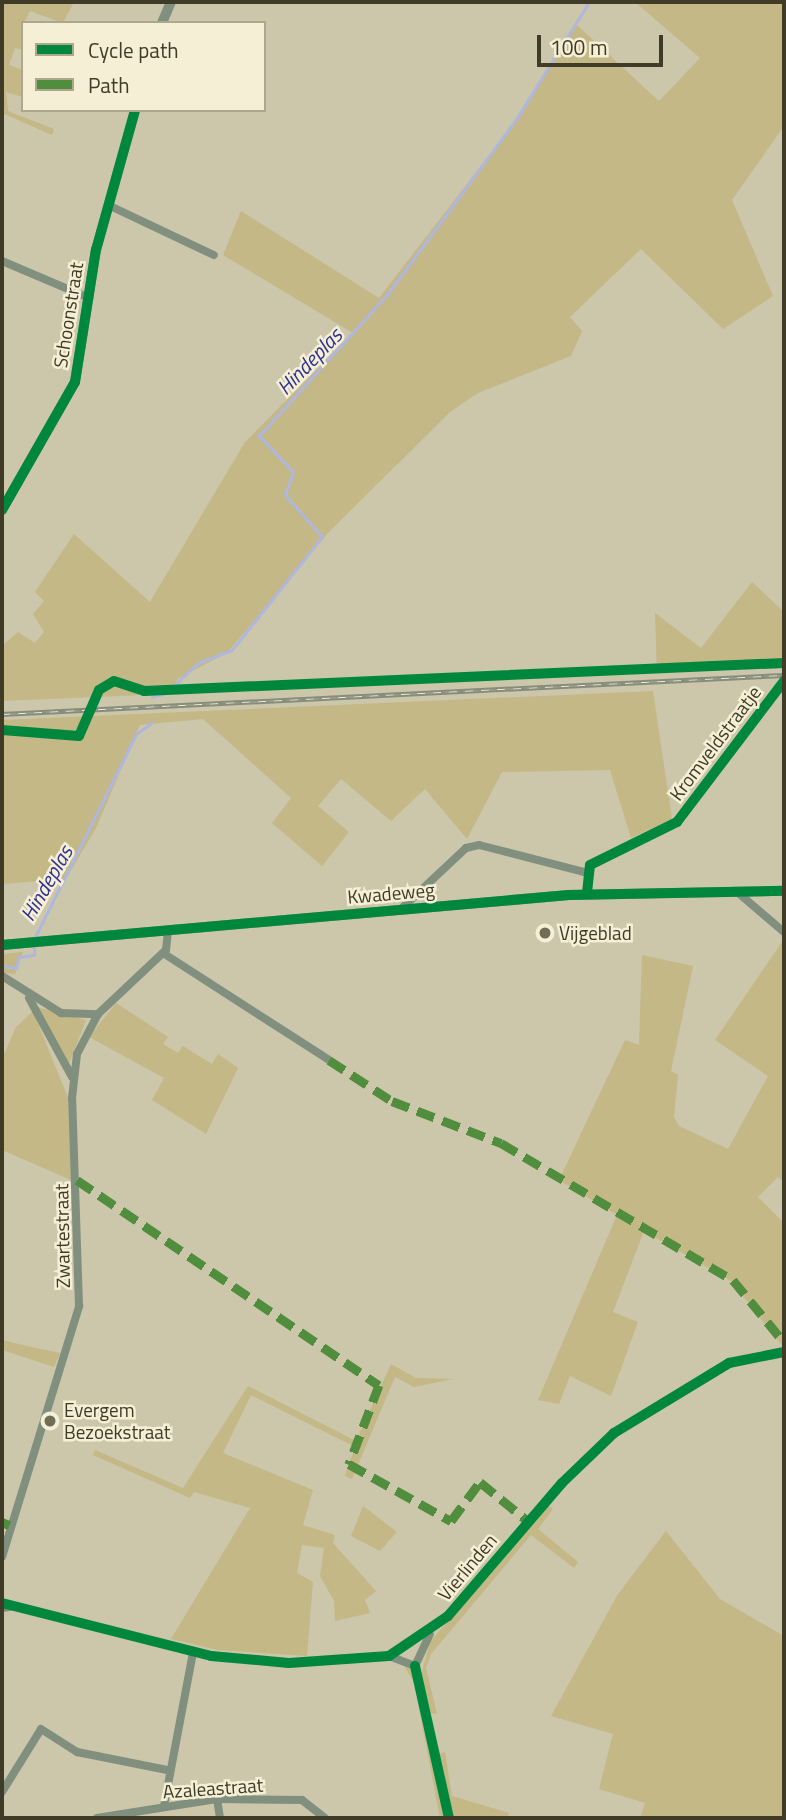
<!DOCTYPE html>
<html>
<head>
<meta charset="utf-8">
<style>
  body { margin:0 }
  #map { position:relative; width:786px; height:1820px; overflow:hidden; background:#ccc6aa; font-family:"Titillium Web",sans-serif }
  div>[style] { position:absolute }
  .green>* { inset:0; background:#c4b886 }
  .stream>* { height:2.5px; margin:-1.25px; padding:0 1.25px; transform-origin:1.25px; border-radius:1.25px; background:#afb7de }
  .minor>* { height:8px; margin:-4px; padding:0 4px; transform-origin:4px; border-radius:4px; background:#818f7e }
  .tertiary>* { height:10px; margin:-5px; padding:0 5px; transform-origin:5px; border-radius:5px; background:#818f7e }
  .secondary>* { height:10px; margin:-5px; padding:0 5px; transform-origin:5px; border-radius:5px; background:#8b9581 }
  .rail>* { height:5px; margin-top:-2.5px; transform-origin:0; background:repeating-linear-gradient(90deg,#f5efd6 0 8px,#868d7c 0 16px); box-sizing:border-box; border-block:2px solid #868d7c }
  .quiet>* { height:9px; margin-top:-4.5px; transform-origin:0; background:repeating-linear-gradient(90deg,#508d3c 0 18px,transparent 0 27px) }
  .cycleway>* { height:10px; margin:-5px; padding:0 5px; transform-origin:5px; border-radius:5px; background:#00873e }
  .dots>* { width:19px; height:19px; translate:-50% -50%; box-sizing:border-box; border:4px solid #f5efd6; border-radius:50% }
  span { translate:-50% -50%; white-space:nowrap; text-align:center; line-height:1.15; -webkit-text-stroke:5px #f5efd6; paint-order:stroke }
  .street-label { font-size:19px; color:#403b27 }
  .poi-label { font-size:19px; color:#403b27 }
  .left { translate:0 -50%; text-align:left }
  .water-label { font-size:21px; color:#303292; font-style:italic }
  .frame { position:absolute; inset:0; border:4px solid #403b27; pointer-events:none }
  .legend { position:absolute; left:21px; top:21px; width:245px; height:91px; box-sizing:border-box; background:#f5efd6; border:2px solid #ada790; margin:0; padding:9px 12px; list-style:none; font-size:21px; color:#403b27 }
  .legend li { display:flex; align-items:center; gap:14px; height:35px }
  .legend b { width:35px; border:2px solid #ada790 }
  .scale { position:absolute; left:537px; top:35px; width:126px; height:32px; box-sizing:border-box; border:4px solid #403b27; border-top:0; padding-left:9px; font-size:21px; line-height:24px; white-space:nowrap; color:#403b27; -webkit-text-stroke:5px #f5efd6; paint-order:stroke }
</style>
</head>
<body>
<div id="map">
  <div class="green">
    <i style="clip-path:polygon(2px 2px,74px 2px,63px 23px,30px 11px,21px 30px,23px 50px,15px 48px,9px 65px,23px 70px,23px 97px,6px 92px,8px 111px,54px 129px,52px 135px,2px 113px)"></i>
    <i style="clip-path:polygon(635px 2px,784px 2px,784px 126px,732px 200px,773px 296px,723px 329px,641px 249px,570px 317px,582px 331px,571px 356px,478px 393px,450px 412px,328px 533px,227px 653px,179px 678px,167px 694px,2px 701px,2px 646px,18px 632px,35px 643px,44px 632px,33px 614px,44px 601px,35px 592px,74px 534px,150px 602px,245px 442px,353px 333px,223px 255px,241px 211px,379px 298px,520px 115px,577px 25px,659px 101px,700px 58px)"></i>
    <i style="clip-path:polygon(752px 582px,784px 612px,784px 666px,657px 673px,655px 613px,701px 648px)"></i>
    <i style="clip-path:polygon(653px 691px,672px 819px,631px 838px,610px 770px,502px 772px,467px 839px,425px 789px,391px 821px,341px 779px,318px 806px,349px 832px,322px 866px,272px 823px,291px 798px,203px 719px,140px 725px,96px 828px,66px 879px,2px 884px,2px 720px)"></i>
    <i style="clip-path:polygon(784px 939px,784px 1182px,778px 1177px,758px 1197px,784px 1223px,784px 1348px,731px 1281px,644px 1231px,613px 1312px,638px 1322px,611px 1396px,570px 1376px,559px 1404px,538px 1400px,617px 1215px,559px 1180px,625px 1040px,639px 1045px,642px 955px,693px 966px,671px 1071px,678px 1075px,674px 1117px,679px 1126px,728px 1149px,768px 1076px,715px 1040px)"></i>
    <i style="clip-path:polygon(23px 952px,15px 974px,2px 973px,2px 954px)"></i>
    <i style="clip-path:polygon(116px 1003px,168px 1037px,163px 1044px,178px 1053px,183px 1046px,212px 1064px,218px 1054px,238px 1068px,206px 1134px,152px 1100px,164px 1078px,89px 1037px)"></i>
    <i style="clip-path:polygon(37px 1007px,86px 1020px,69px 1064px)"></i>
    <i style="clip-path:polygon(33px 1011px,68px 1098px,71px 1180px,2px 1150px,2px 1059px,16px 1027px)"></i>
    <i style="clip-path:polygon(2px 1340px,27px 1346px,60px 1353px,54px 1367px,2px 1350px)"></i>
    <i style="clip-path:polygon(391px 1364px,416px 1378px,453px 1379px,414px 1387px,395px 1377px,352px 1479px,345px 1476px,355px 1447px,251px 1395px,223px 1453px,313px 1490px,303px 1525px,335px 1535px,333px 1543px,376px 1591px,365px 1600px,370px 1613px,335px 1621px,334px 1601px,320px 1576px,324px 1548px,302px 1545px,297px 1573px,313px 1582px,307px 1656px,218px 1650px,171px 1639px,250px 1508px,194px 1492px,190px 1498px,93px 1455px,95px 1450px,183px 1488px,248px 1386px,356px 1441px)"></i>
    <i style="clip-path:polygon(548px 1505px,553px 1509px,538px 1529px,578px 1562px,574px 1568px,531px 1535px,431px 1654px,426px 1668px,437px 1714px,431px 1713px,421px 1675px,430px 1642px)"></i>
    <i style="clip-path:polygon(363px 1506px,397px 1532px,380px 1551px,351px 1536px)"></i>
    <i style="clip-path:polygon(666px 1531px,720px 1599px,784px 1636px,784px 1818px,640px 1818px,645px 1803px,599px 1789px,613px 1734px,551px 1716px,618px 1594px)"></i>
    <i style="clip-path:polygon(404px 1666px,413px 1670px,435px 1755px,445px 1752px,452px 1796px,509px 1813px,507px 1818px,440px 1818px,414px 1682px)"></i>
  </div>
  <div class="stream">
    <i style="left:152px;top:697px;width:15px;rotate:-16deg"></i>
    <i style="left:166px;top:693px;width:44px;rotate:-43.2deg"></i>
    <i style="left:198px;top:663px;width:36px;rotate:-21deg"></i>
    <i style="left:232px;top:650px;width:144px;rotate:-51.5deg"></i>
    <i style="left:322px;top:537px;width:56px;rotate:-131.4deg"></i>
    <i style="left:285px;top:495px;width:24px;rotate:-71deg"></i>
    <i style="left:293px;top:472px;width:50px;rotate:-133.4deg"></i>
    <i style="left:259px;top:436px;width:190px;rotate:-47.8deg"></i>
    <i style="left:387px;top:295px;width:220px;rotate:-53.7deg"></i>
    <i style="left:517px;top:118px;width:137px;rotate:-58.2deg"></i>
    <i style="left:34px;top:939px;width:229px;rotate:-63.5deg"></i>
    <i style="left:136px;top:734px;width:19px;rotate:-35deg"></i>
    <i style="left:2px;top:966px;width:14px;rotate:8deg"></i>
    <i style="left:16px;top:968px;width:11px;rotate:-75deg"></i>
    <i style="left:19px;top:957px;width:15px;rotate:-8deg"></i>
    <i style="left:34px;top:955px;width:9px;rotate:-90deg"></i>
  </div>
  <div class="minor">
    <i style="left:108px;top:205px;width:117px;rotate:25.3deg"></i>
    <i style="left:2px;top:261px;width:95px;rotate:23deg"></i>
    <i style="left:736px;top:891px;width:63px;rotate:40.5deg"></i>
    <i style="left:587px;top:893px;width:28px;rotate:-84deg"></i>
    <i style="left:590px;top:865px;width:97px;rotate:-26.3deg"></i>
    <i style="left:677px;top:822px;width:173px;rotate:-52.7deg"></i>
    <i style="left:401px;top:909px;width:89px;rotate:-43.2deg"></i>
    <i style="left:466px;top:848px;width:13px;rotate:-13deg"></i>
    <i style="left:479px;top:845px;width:108px;rotate:14.4deg"></i>
    <i style="left:163px;top:953px;width:197px;rotate:32.8deg"></i>
    <i style="left:2px;top:976px;width:70px;rotate:32.1deg"></i>
    <i style="left:61px;top:1013px;width:37px;rotate:2deg"></i>
    <i style="left:29px;top:998px;width:90px;rotate:61.4deg"></i>
    <i style="left:2px;top:1557px;width:263px;rotate:-72.9deg"></i>
    <i style="left:79px;top:1306px;width:208px;rotate:-91.9deg"></i>
    <i style="left:72px;top:1098px;width:44px;rotate:-83.5deg"></i>
    <i style="left:77px;top:1054px;width:45px;rotate:-62.3deg"></i>
    <i style="left:98px;top:1014px;width:93px;rotate:-43.3deg"></i>
    <i style="left:166px;top:950px;width:19px;rotate:-84deg"></i>
    <i style="left:2px;top:1608px;width:14px;rotate:-8deg"></i>
    <i style="left:16px;top:1606px;width:201px;rotate:14.4deg"></i>
    <i style="left:211px;top:1656px;width:78px;rotate:5.1deg"></i>
    <i style="left:289px;top:1663px;width:100px;rotate:-4deg"></i>
    <i style="left:389px;top:1656px;width:71px;rotate:-34.1deg"></i>
    <i style="left:448px;top:1616px;width:175px;rotate:-49.4deg"></i>
    <i style="left:562px;top:1483px;width:72px;rotate:-43.9deg"></i>
    <i style="left:614px;top:1433px;width:135px;rotate:-31.3deg"></i>
    <i style="left:729px;top:1363px;width:56px;rotate:-11.3deg"></i>
    <i style="left:389px;top:1656px;width:28px;rotate:21deg"></i>
    <i style="left:415px;top:1666px;width:156px;rotate:77.4deg"></i>
    <i style="left:415px;top:1666px;width:35px;rotate:-65deg"></i>
    <i style="left:2px;top:1792px;width:74px;rotate:-58.2deg"></i>
    <i style="left:41px;top:1729px;width:43px;rotate:32.6deg"></i>
    <i style="left:77px;top:1752px;width:92px;rotate:11.3deg"></i>
    <i style="left:217px;top:1799px;width:19px;rotate:81deg"></i>
    <i style="left:164px;top:1806px;width:156px;rotate:-79.3deg"></i>
    <i style="left:97px;top:1818px;width:121px;rotate:-9deg"></i>
    <i style="left:217px;top:1799px;width:85px;rotate:0.7deg"></i>
    <i style="left:302px;top:1800px;width:29px;rotate:38deg"></i>
  </div>
  <div class="tertiary">
    <i style="left:162px;top:23px;width:23px;rotate:-67deg"></i>
    <i style="left:2px;top:510px;width:147px;rotate:-60.3deg"></i>
    <i style="left:75px;top:382px;width:134px;rotate:-81deg"></i>
    <i style="left:96px;top:250px;width:145px;rotate:-74.4deg"></i>
  </div>
  <div class="secondary">
    <i style="left:2px;top:945px;width:569px;rotate:-5.04deg"></i>
    <i style="left:569px;top:895px;width:215px;rotate:-1.1deg"></i>
  </div>
  <div class="rail">
    <i style="left:2px;top:714px;width:783px;rotate:-2.86deg"></i>
  </div>
  <div class="quiet">
    <i style="left:329px;top:1060px;width:75px;rotate:33.1deg"></i>
    <i style="left:392px;top:1101px;width:117px;rotate:21.1deg"></i>
    <i style="left:501px;top:1143px;width:269px;rotate:30.6deg"></i>
    <i style="left:733px;top:1280px;width:80px;rotate:50.6deg"></i>
    <i style="left:77px;top:1180px;width:365px;rotate:34.2deg"></i>
    <i style="left:379px;top:1385px;width:85px;rotate:110.8deg"></i>
    <i style="left:349px;top:1464px;width:117px;rotate:29.2deg"></i>
    <i style="left:451px;top:1521px;width:49px;rotate:-53.4deg"></i>
    <i style="left:480px;top:1482px;width:63px;rotate:39.2deg"></i>
    <i style="left:2px;top:1522px;width:8px;rotate:23deg"></i>
  </div>
  <div class="cycleway">
    <i style="left:2px;top:510px;width:147px;rotate:-60.3deg"></i>
    <i style="left:75px;top:382px;width:134px;rotate:-81deg"></i>
    <i style="left:96px;top:250px;width:145px;rotate:-74.4deg"></i>
    <i style="left:2px;top:730px;width:77px;rotate:4.5deg"></i>
    <i style="left:79px;top:736px;width:50px;rotate:-66.5deg"></i>
    <i style="left:99px;top:690px;width:17px;rotate:-31deg"></i>
    <i style="left:114px;top:681px;width:32px;rotate:18deg"></i>
    <i style="left:144px;top:691px;width:641px;rotate:-2.51deg"></i>
    <i style="left:587px;top:893px;width:28px;rotate:-84deg"></i>
    <i style="left:590px;top:865px;width:97px;rotate:-26.3deg"></i>
    <i style="left:677px;top:822px;width:177px;rotate:-52.8deg"></i>
    <i style="left:2px;top:945px;width:569px;rotate:-5.04deg"></i>
    <i style="left:569px;top:895px;width:215px;rotate:-1.1deg"></i>
    <i style="left:2px;top:1603px;width:216px;rotate:14.2deg"></i>
    <i style="left:211px;top:1656px;width:78px;rotate:5.1deg"></i>
    <i style="left:289px;top:1663px;width:100px;rotate:-4deg"></i>
    <i style="left:389px;top:1656px;width:71px;rotate:-34.1deg"></i>
    <i style="left:448px;top:1616px;width:175px;rotate:-49.4deg"></i>
    <i style="left:562px;top:1483px;width:72px;rotate:-43.9deg"></i>
    <i style="left:614px;top:1433px;width:135px;rotate:-31.3deg"></i>
    <i style="left:729px;top:1363px;width:56px;rotate:-11.3deg"></i>
    <i style="left:415px;top:1666px;width:156px;rotate:77.4deg"></i>
  </div>
  <div class="dots">
    <i style="left:545px;top:933px;background:#716c55"></i>
    <i style="left:50px;top:1421px;background:#716c55"></i>
  </div>
  <div class="street-label">
    <span style="left:68px;top:315px;rotate:-81deg">Schoonstraat</span>
    <span style="left:715px;top:743px;rotate:-53deg">Kromveldstraatje</span>
    <span style="left:391px;top:893px;rotate:-5deg">Kwadeweg</span>
    <span style="left:62px;top:1236px;rotate:-91deg">Zwartestraat</span>
    <span style="left:467px;top:1567px;rotate:-50deg">Vierlinden</span>
    <span style="left:213px;top:1788px;rotate:-4deg">Azaleastraat</span>
  </div>
  <div class="poi-label">
    <span class="left" style="left:559px;top:933px">Vijgeblad</span>
    <span class="left" style="left:64px;top:1421px">Evergem<br>Bezoekstraat</span>
  </div>
  <div class="water-label">
    <span style="left:309px;top:361px;rotate:-46deg">Hindeplas</span>
    <span style="left:46px;top:883px;rotate:-60deg">Hindeplas</span>
  </div>
  <div class="frame"></div>
  <ul class="legend">
  <li><b style="height:9px;background:#00873e"></b>Cycle path</li>
  <li><b style="height:9px;background:#508d3c"></b>Path</li>
  </ul>
  <div class="scale">100 m</div>
</div>
</body>
</html>
